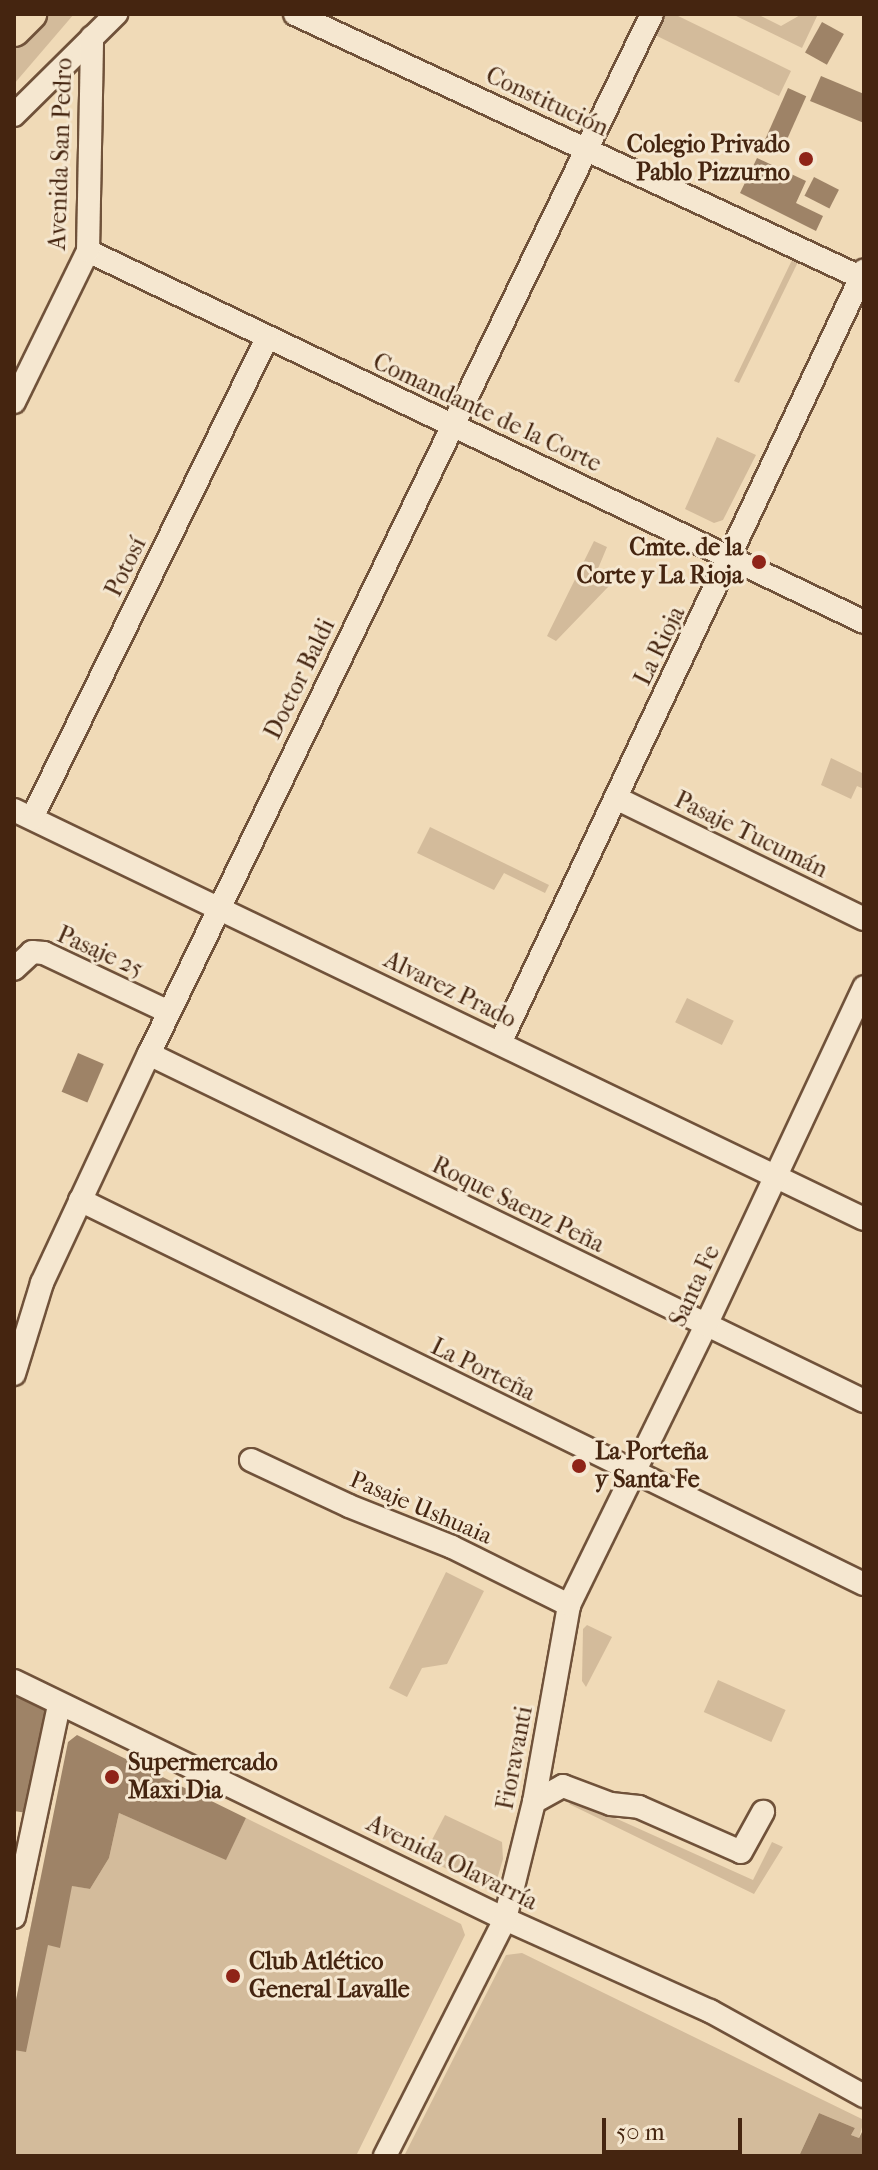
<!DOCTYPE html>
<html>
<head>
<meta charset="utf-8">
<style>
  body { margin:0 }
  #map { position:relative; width:878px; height:2170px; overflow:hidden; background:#f0dab7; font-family:"IM FELL French Canon",serif }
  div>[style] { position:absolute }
  .green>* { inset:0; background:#d3bb9b; transform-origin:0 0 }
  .building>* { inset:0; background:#9e8367; transform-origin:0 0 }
  .roads { filter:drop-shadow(2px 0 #70523a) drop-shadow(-2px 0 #70523a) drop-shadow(0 2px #70523a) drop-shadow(0 -2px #70523a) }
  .minor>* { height:22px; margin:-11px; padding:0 11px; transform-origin:11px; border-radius:11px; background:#f5e7d0 }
  .highway>* { height:32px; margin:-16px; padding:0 16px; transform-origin:16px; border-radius:16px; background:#f0dab7 }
  .dots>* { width:22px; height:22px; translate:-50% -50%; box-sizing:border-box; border:4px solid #f5e7d0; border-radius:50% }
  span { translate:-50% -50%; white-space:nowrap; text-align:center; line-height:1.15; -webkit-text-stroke:6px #f5e7d0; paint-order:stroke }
  .street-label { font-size:24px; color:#452510 }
  .poi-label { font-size:24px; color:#452510; font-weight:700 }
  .right { translate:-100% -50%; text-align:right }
  .left { translate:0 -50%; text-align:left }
  .frame { position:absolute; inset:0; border:16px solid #452510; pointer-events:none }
  .scale { position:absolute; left:602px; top:2118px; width:140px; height:36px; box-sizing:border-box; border:4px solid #452510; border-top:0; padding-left:10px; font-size:24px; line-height:28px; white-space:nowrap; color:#452510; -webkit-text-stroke:6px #f5e7d0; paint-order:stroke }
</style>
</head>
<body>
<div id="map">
  <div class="green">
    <i style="clip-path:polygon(47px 14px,74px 14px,14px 84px,14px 48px)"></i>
    <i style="clip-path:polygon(664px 14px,674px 14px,791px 71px,779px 96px,655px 35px)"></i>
    <i style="clip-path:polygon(732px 14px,757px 14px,781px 26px,802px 14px,818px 14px,802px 48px)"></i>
    <i style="clip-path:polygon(792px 260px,798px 262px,739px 383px,734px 381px)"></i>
    <i style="clip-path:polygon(717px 437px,756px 455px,723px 520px,714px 523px,685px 509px)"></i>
    <i style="clip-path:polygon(594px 541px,607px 547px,597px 571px,602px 574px,599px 581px,609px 586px,556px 641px,547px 636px)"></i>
    <i style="clip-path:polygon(831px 758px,864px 774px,864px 789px,857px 786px,851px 799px,821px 785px)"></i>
    <i style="clip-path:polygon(430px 827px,549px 885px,545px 893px,504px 873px,494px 890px,417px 853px)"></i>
    <i style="left:687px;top:998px;width:52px;height:27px;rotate:26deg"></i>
    <i style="clip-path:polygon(446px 1572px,484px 1591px,447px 1664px,422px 1668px,407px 1697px,389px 1688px)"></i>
    <i style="clip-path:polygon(587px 1625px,612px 1637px,586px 1687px,582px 1681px,583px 1629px)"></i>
    <i style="left:718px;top:1680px;width:74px;height:35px;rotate:24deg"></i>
    <i style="clip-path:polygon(575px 1800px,753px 1880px,772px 1842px,783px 1847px,754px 1894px,569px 1804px)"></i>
    <i style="clip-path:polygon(119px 1813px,226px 1859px,246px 1818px,461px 1924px,465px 1935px,356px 2156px,14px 2156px,14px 2010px,40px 1880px,90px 1889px,109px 1858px)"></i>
    <i style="clip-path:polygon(445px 1815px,502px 1842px,503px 1859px,496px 1883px,487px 1889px,423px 1857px)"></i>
    <i style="clip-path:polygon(522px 1953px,864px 2120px,859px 2138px,851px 2135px,855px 2128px,819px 2113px,800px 2154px,803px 2156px,404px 2156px,506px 1955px)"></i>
  </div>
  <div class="building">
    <i style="left:822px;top:22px;width:25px;height:35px;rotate:29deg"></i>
    <i style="clip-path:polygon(821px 76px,864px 94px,864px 123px,810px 101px)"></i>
    <i style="left:788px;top:88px;width:20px;height:62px;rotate:24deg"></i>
    <i style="clip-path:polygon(757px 158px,806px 181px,796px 203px,823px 216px,816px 231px,740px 193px)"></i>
    <i style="left:814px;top:177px;width:28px;height:21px;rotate:27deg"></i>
    <i style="left:78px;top:1053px;width:28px;height:42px;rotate:23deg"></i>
    <i style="clip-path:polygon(14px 1689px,50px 1708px,27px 1813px,14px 1811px)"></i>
    <i style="clip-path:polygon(77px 1735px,246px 1818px,226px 1860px,119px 1813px,109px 1858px,90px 1889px,72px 1886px,60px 1948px,48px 1945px,26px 2052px,14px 2050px,14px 2010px,68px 1742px)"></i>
    <i style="clip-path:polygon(819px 2113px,855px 2128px,851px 2135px,859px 2138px,864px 2128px,864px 2156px,800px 2154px)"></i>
  </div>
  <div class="roads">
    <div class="minor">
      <i style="left:295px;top:14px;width:628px;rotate:24.97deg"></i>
      <i style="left:14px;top:115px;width:144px;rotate:-44.7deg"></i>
      <i style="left:88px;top:251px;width:860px;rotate:25.55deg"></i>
      <i style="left:14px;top:402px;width:168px;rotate:-63.9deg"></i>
      <i style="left:88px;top:251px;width:214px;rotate:-88.9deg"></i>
      <i style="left:616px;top:798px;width:276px;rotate:26deg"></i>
      <i style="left:14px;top:810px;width:943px;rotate:25.7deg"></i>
      <i style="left:32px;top:818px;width:534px;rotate:-63.91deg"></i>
      <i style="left:14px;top:969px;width:25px;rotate:-43deg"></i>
      <i style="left:32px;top:952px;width:12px;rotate:5deg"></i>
      <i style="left:44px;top:953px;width:138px;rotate:25.3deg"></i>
      <i style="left:500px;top:1043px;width:854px;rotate:-64.76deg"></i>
      <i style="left:149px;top:1054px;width:795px;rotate:25.89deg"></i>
      <i style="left:80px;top:1200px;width:873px;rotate:26.1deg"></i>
      <i style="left:14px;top:1374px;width:95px;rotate:-72.9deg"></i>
      <i style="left:42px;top:1283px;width:253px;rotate:-65deg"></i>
      <i style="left:149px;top:1054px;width:1155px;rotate:-64.19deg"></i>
      <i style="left:251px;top:1460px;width:108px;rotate:25.1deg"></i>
      <i style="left:349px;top:1506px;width:111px;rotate:21.7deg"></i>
      <i style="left:452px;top:1547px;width:131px;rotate:26.4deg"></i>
      <i style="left:14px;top:1681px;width:546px;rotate:25.86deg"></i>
      <i style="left:505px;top:1919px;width:225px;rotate:24.2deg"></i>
      <i style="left:710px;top:2011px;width:176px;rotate:28.9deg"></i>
      <i style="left:534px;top:1802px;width:33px;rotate:-29deg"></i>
      <i style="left:563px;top:1786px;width:51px;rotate:20.6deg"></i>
      <i style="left:611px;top:1804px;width:28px;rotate:6deg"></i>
      <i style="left:639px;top:1807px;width:111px;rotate:23.8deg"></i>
      <i style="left:741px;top:1852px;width:46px;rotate:-61.2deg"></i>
      <i style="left:14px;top:1917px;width:217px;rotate:-78deg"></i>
      <i style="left:385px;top:2156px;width:266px;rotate:-63.1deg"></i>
      <i style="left:505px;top:1919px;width:121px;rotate:-76.1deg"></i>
      <i style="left:534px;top:1802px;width:200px;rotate:-79.9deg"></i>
      <i style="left:569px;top:1605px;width:312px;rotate:-63.9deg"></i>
      <i style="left:706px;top:1325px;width:373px;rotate:-64.9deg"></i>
    </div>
    <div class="highway">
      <i style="left:14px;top:30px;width:23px;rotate:-45deg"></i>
    </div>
  </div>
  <div class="dots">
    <i style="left:806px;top:159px;background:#8f2418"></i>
    <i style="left:759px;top:562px;background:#8f2418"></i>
    <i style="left:579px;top:1466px;background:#8f2418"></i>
    <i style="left:112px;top:1777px;background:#8f2418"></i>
    <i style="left:233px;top:1976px;background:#8f2418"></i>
  </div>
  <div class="street-label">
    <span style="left:547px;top:102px;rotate:25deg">Constitución</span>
    <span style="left:61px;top:154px;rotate:-88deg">Avenida San Pedro</span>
    <span style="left:487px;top:413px;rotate:25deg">Comandante de la Corte</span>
    <span style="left:126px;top:567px;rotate:-64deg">Potosí</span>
    <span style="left:660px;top:646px;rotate:-64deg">La Rioja</span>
    <span style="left:300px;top:679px;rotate:-64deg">Doctor Baldi</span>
    <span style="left:751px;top:835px;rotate:26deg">Pasaje Tucumán</span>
    <span style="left:100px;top:952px;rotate:24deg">Pasaje 25</span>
    <span style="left:450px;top:990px;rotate:26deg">Alvarez Prado</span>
    <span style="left:518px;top:1205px;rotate:26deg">Roque Saenz Peña</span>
    <span style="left:695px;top:1286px;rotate:-65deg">Santa Fe</span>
    <span style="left:483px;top:1370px;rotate:26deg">La Porteña</span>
    <span style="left:421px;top:1508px;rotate:23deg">Pasaje Ushuaia</span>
    <span style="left:515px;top:1758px;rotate:-79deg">Fioravanti</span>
    <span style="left:452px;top:1863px;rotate:26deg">Avenida Olavarría</span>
  </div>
  <div class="poi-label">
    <span class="right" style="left:790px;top:159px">Colegio Privado<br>Pablo Pizzurno</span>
    <span class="right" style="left:743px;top:562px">Cmte. de la<br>Corte y La Rioja</span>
    <span class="left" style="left:595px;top:1466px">La Porteña<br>y Santa Fe</span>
    <span class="left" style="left:128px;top:1777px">Supermercado<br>Maxi Dia</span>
    <span class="left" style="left:249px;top:1976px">Club Atlético<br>General Lavalle</span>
  </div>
  <div class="frame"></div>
  <div class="scale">50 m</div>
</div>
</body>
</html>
